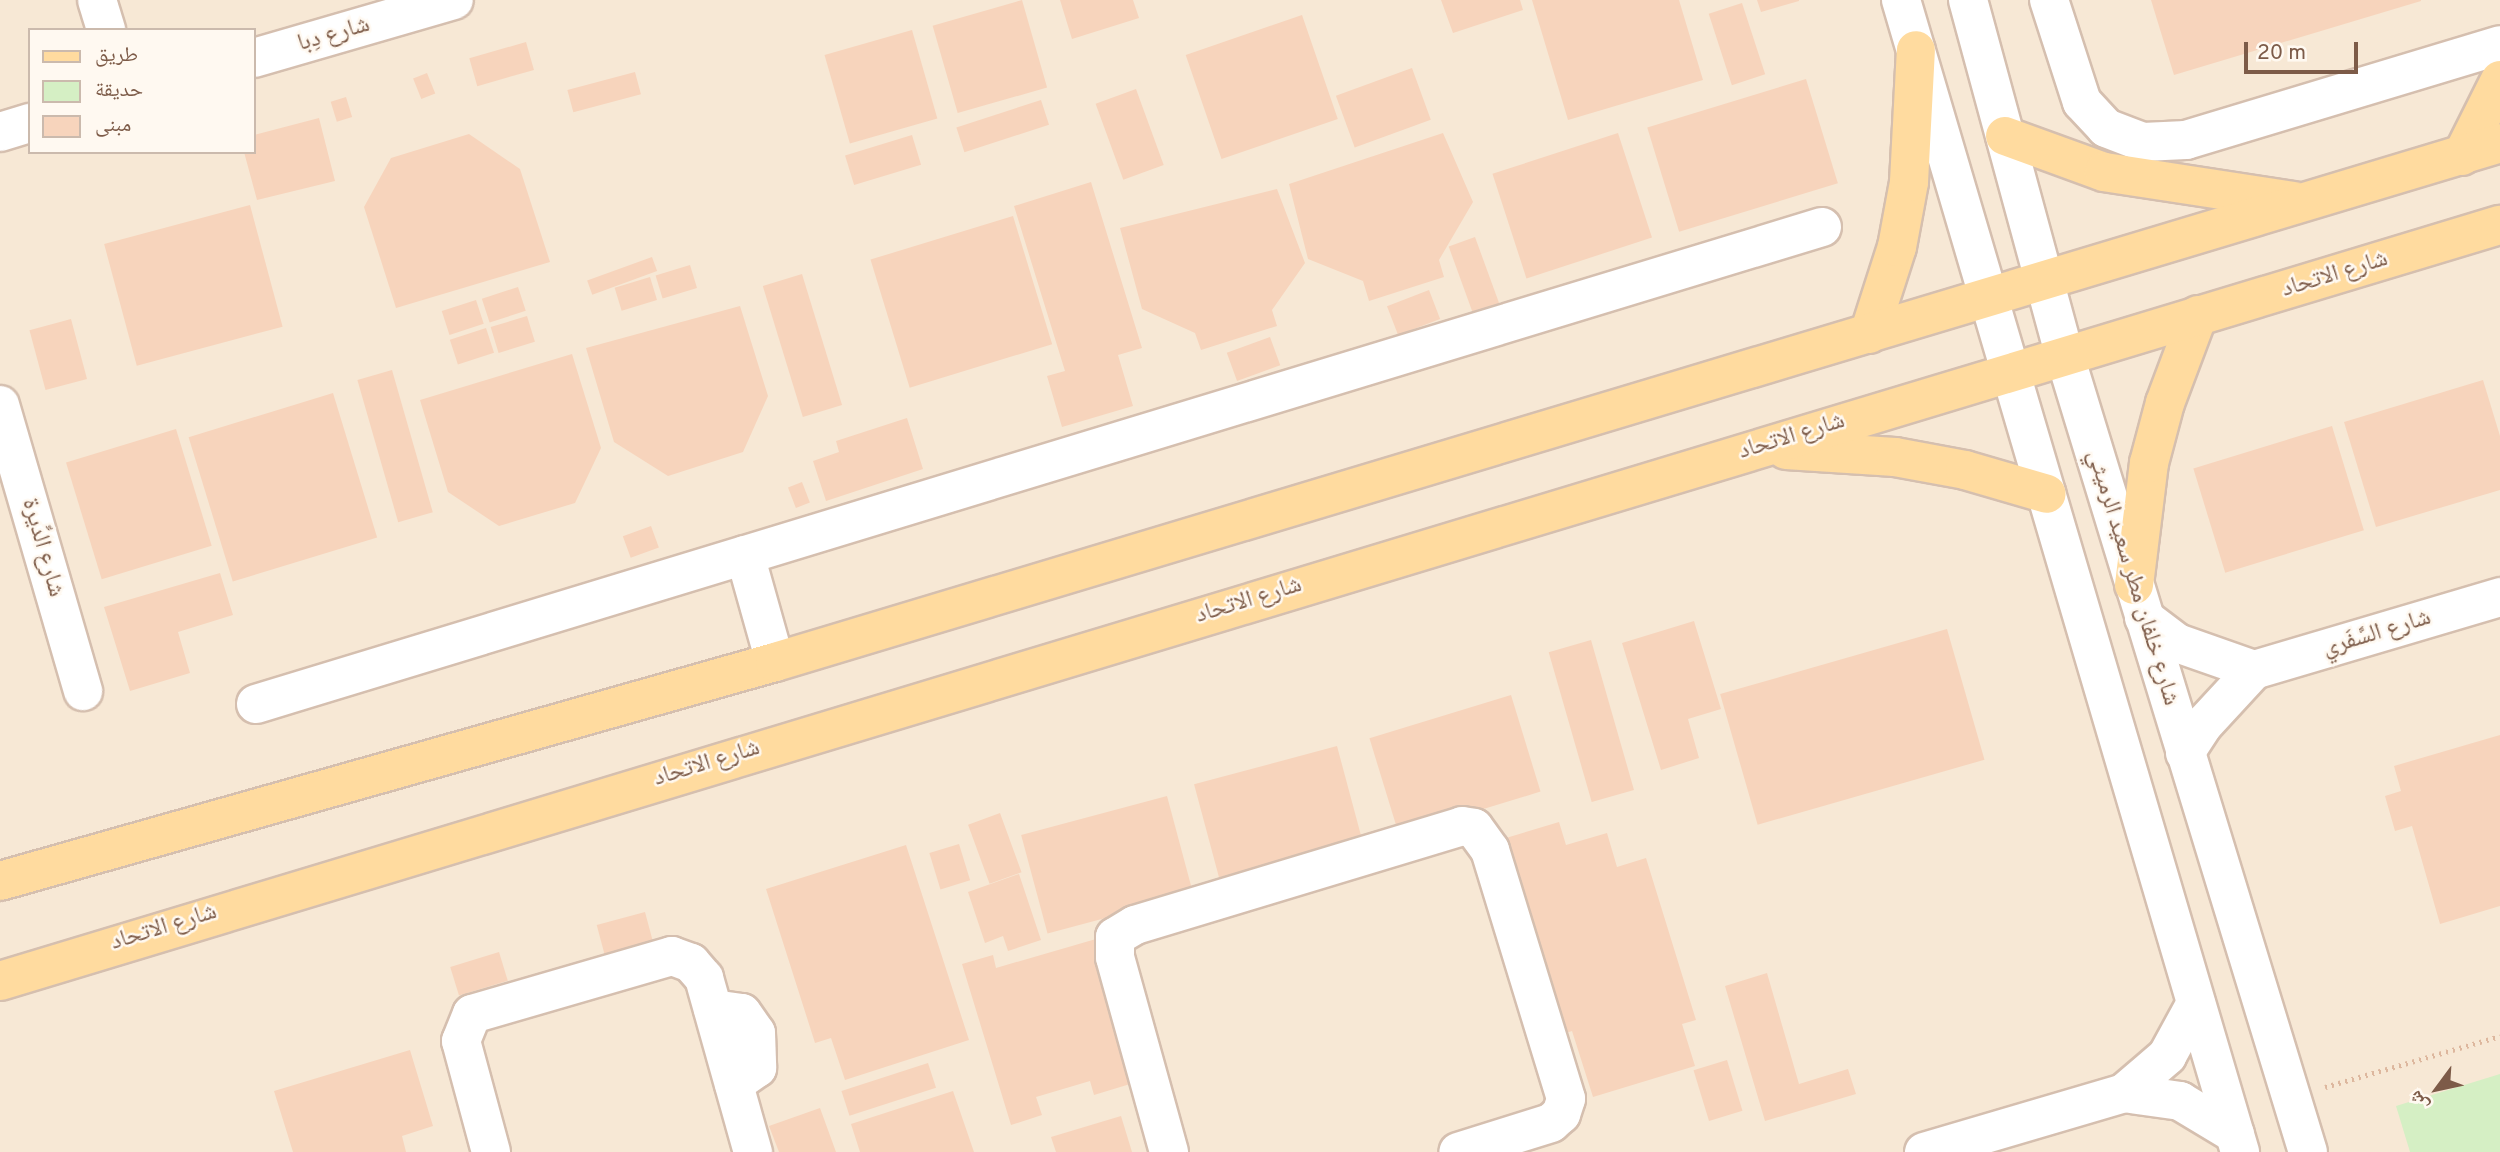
<!DOCTYPE html>
<html>
<head>
<meta charset="utf-8">
<style>
  body { margin:0 }
  #map { position:relative; width:2500px; height:1152px; overflow:hidden; background:#fff6e8; font-family:Overpass,"Noto Naskh Arabic",sans-serif }
  div>[style] { position:absolute }
  .residential>* { inset:0; background:#f7e8d5 }
  .green>* { inset:0; background:#d5efc4 }
  .building>* { inset:0; background:#f7d4bc; transform-origin:0 0 }
  .path>* { height:4.5px; margin-top:-2.25px; transform-origin:0; background:repeating-linear-gradient(90deg,#ddb79e 0 2px,transparent 0 7px) }
  .roads { filter:drop-shadow(2px 0 #d5bfaf) drop-shadow(-2px 0 #d5bfaf) drop-shadow(0 2px #d5bfaf) drop-shadow(0 -2px #d5bfaf) }
  .minor>* { height:38px; margin:-19px; padding:0 19px; transform-origin:19px; border-radius:19px; background:#fff }
  .major>* { height:38px; margin:-19px; padding:0 19px; transform-origin:19px; border-radius:19px; background:#ffdb9f }
  span { translate:-50% -50%; white-space:nowrap; text-align:center; line-height:1.15; -webkit-text-stroke:5px #fff9f1; paint-order:stroke }
  .street-label { font-size:24px; color:#7d5b48 }
  .legend { position:absolute; left:28px; top:28px; width:228px; height:126px; box-sizing:border-box; background:#fff9f1; border:2px solid #cbbaad; margin:0; padding:9px 12px; list-style:none; font-size:21px; color:#7d5b48 }
  .legend li { display:flex; align-items:center; gap:14px; height:35px }
  .legend b { width:35px; border:2px solid #cbbaad }
  .north { position:absolute; left:2402px; top:1054px; width:70px; height:70px; -webkit-text-stroke:5px #fff9f1; paint-order:stroke; rotate:237deg; font-size:19px; font-weight:700; line-height:28px; text-align:center; color:#7d5b48 }
  .north::after { content:''; display:block; margin:auto; width:24px; height:32px; background:#7d5b48; clip-path:polygon(50% 0,100% 100%,50% 72%,0 100%) }
  .scale { position:absolute; left:2244px; top:42px; width:114px; height:32px; box-sizing:border-box; border:4px solid #7d5b48; border-top:0; padding-left:9px; font-size:21px; line-height:24px; white-space:nowrap; color:#7d5b48; -webkit-text-stroke:5px #fff9f1; paint-order:stroke }
</style>
</head>
<body>
<div id="map">
  <div class="residential">
    <i style="clip-path:polygon(evenodd,0 0,2500px 0,2500px 1152px,0 1152px,0 0,30px 30px,254px 30px,254px 152px,30px 152px,30px 30px)"></i>
  </div>
  <div class="green">
    <i style="clip-path:polygon(2500px 1074px,2500px 1152px,2410px 1152px,2396px 1106px)"></i>
  </div>
  <div class="building">
    <i style="left:1022px;top:0;width:91px;height:93px;rotate:74deg"></i>
    <i style="clip-path:polygon(1060px 0,1133px 0,1139px 18px,1072px 39px)"></i>
    <i style="clip-path:polygon(1441px 0,1520px 0,1523px 10px,1453px 33px)"></i>
    <i style="clip-path:polygon(1532px 0,1679px 0,1703px 80px,1568px 120px)"></i>
    <i style="clip-path:polygon(1757px 0,1799px 0,1799px 1px,1761px 12px)"></i>
    <i style="clip-path:polygon(2151px 0,2421px 0,2421px 1px,2174px 75px)"></i>
    <i style="left:1742px;top:3px;width:75px;height:35px;rotate:72deg"></i>
    <i style="left:1302px;top:15px;width:110px;height:123px;rotate:71deg"></i>
    <i style="left:912px;top:30px;width:92px;height:91px;rotate:74deg"></i>
    <i style="left:526px;top:42px;width:29px;height:59px;rotate:74deg"></i>
    <i style="left:1412px;top:68px;width:55px;height:81px;rotate:70deg"></i>
    <i style="left:635px;top:72px;width:23px;height:70px;rotate:75deg"></i>
    <i style="left:427px;top:73px;width:22px;height:15px;rotate:68deg"></i>
    <i style="left:1806px;top:79px;width:109px;height:166px;rotate:73deg"></i>
    <i style="left:1136px;top:89px;width:81px;height:43px;rotate:70deg"></i>
    <i style="left:346px;top:97px;width:21px;height:16px;rotate:73deg"></i>
    <i style="left:1041px;top:100px;width:26px;height:89px;rotate:72deg"></i>
    <i style="clip-path:polygon(319px 118px,335px 181px,257px 200px,244px 152px,254px 152px,254px 135px)"></i>
    <i style="clip-path:polygon(1443px 133px,1473px 202px,1439px 260px,1444px 277px,1369px 301px,1363px 281px,1308px 259px,1289px 184px)"></i>
    <i style="left:1618px;top:133px;width:110px;height:132px;rotate:72deg"></i>
    <i style="clip-path:polygon(469px 134px,520px 169px,550px 262px,396px 308px,364px 207px,391px 158px)"></i>
    <i style="left:912px;top:135px;width:31px;height:70px;rotate:73deg"></i>
    <i style="clip-path:polygon(1091px 182px,1142px 348px,1118px 355px,1133px 406px,1062px 427px,1047px 376px,1065px 371px,1014px 206px)"></i>
    <i style="clip-path:polygon(1277px 189px,1305px 263px,1272px 310px,1277px 326px,1201px 350px,1195px 333px,1142px 309px,1120px 228px)"></i>
    <i style="left:250px;top:205px;width:126px;height:151px;rotate:75deg"></i>
    <i style="left:1013px;top:216px;width:134px;height:149px;rotate:73deg"></i>
    <i style="left:1475px;top:237px;width:73px;height:28px;rotate:70deg"></i>
    <i style="left:652px;top:257px;width:15px;height:69px;rotate:70deg"></i>
    <i style="left:690px;top:265px;width:24px;height:36px;rotate:73deg"></i>
    <i style="left:802px;top:274px;width:137px;height:41px;rotate:73deg"></i>
    <i style="left:650px;top:277px;width:24px;height:37px;rotate:73deg"></i>
    <i style="left:518px;top:287px;width:25px;height:38px;rotate:72deg"></i>
    <i style="left:1429px;top:290px;width:31px;height:45px;rotate:69deg"></i>
    <i style="left:476px;top:300px;width:25px;height:36px;rotate:72deg"></i>
    <i style="clip-path:polygon(740px 306px,768px 396px,743px 452px,668px 476px,614px 442px,586px 348px)"></i>
    <i style="left:527px;top:316px;width:27px;height:38px;rotate:73deg"></i>
    <i style="left:71px;top:319px;width:62px;height:43px;rotate:75deg"></i>
    <i style="left:486px;top:328px;width:26px;height:38px;rotate:72deg"></i>
    <i style="left:1270px;top:337px;width:30px;height:46px;rotate:70deg"></i>
    <i style="clip-path:polygon(572px 354px,601px 448px,575px 503px,499px 526px,448px 492px,420px 400px)"></i>
    <i style="left:392px;top:370px;width:148px;height:36px;rotate:74deg"></i>
    <i style="clip-path:polygon(2483px 380px,2500px 436px,2500px 490px,2376px 527px,2344px 422px)"></i>
    <i style="left:333px;top:393px;width:151px;height:151px;rotate:73deg"></i>
    <i style="clip-path:polygon(907px 418px,923px 469px,826px 501px,813px 461px,839px 452px,836px 441px)"></i>
    <i style="left:2332px;top:426px;width:109px;height:145px;rotate:73deg"></i>
    <i style="left:176px;top:429px;width:122px;height:115px;rotate:73deg"></i>
    <i style="left:802px;top:482px;width:22px;height:15px;rotate:69deg"></i>
    <i style="left:651px;top:526px;width:23px;height:30px;rotate:70deg"></i>
    <i style="clip-path:polygon(220px 573px,233px 615px,178px 632px,190px 673px,130px 691px,104px 607px)"></i>
    <i style="clip-path:polygon(1694px 621px,1721px 709px,1688px 719px,1699px 758px,1661px 770px,1622px 643px)"></i>
    <i style="left:1947px;top:629px;width:136px;height:236px;rotate:74deg"></i>
    <i style="left:1591px;top:640px;width:156px;height:44px;rotate:74deg"></i>
    <i style="left:1511px;top:695px;width:101px;height:148px;rotate:73deg"></i>
    <i style="clip-path:polygon(2500px 735px,2500px 906px,2440px 924px,2412px 826px,2395px 831px,2385px 796px,2401px 791px,2394px 766px)"></i>
    <i style="left:1337px;top:746px;width:102px;height:148px;rotate:75deg"></i>
    <i style="left:1167px;top:796px;width:102px;height:151px;rotate:75deg"></i>
    <i style="left:1000px;top:813px;width:63px;height:34px;rotate:70deg"></i>
    <i style="clip-path:polygon(1559px 822px,1566px 845px,1607px 833px,1617px 867px,1646px 858px,1696px 1020px,1682px 1024px,1695px 1066px,1593px 1097px,1572px 1031px,1557px 1036px,1496px 841px)"></i>
    <i style="left:959px;top:844px;width:38px;height:31px;rotate:73deg"></i>
    <i style="clip-path:polygon(906px 845px,969px 1040px,845px 1080px,831px 1038px,815px 1043px,766px 889px)"></i>
    <i style="clip-path:polygon(1019px 874px,1041px 940px,1008px 951px,1003px 936px,985px 943px,968px 892px)"></i>
    <i style="left:645px;top:912px;width:30px;height:50px;rotate:75deg"></i>
    <i style="clip-path:polygon(1096px 939px,1140px 1081px,1094px 1095px,1090px 1081px,1036px 1097px,1042px 1115px,1011px 1125px,962px 964px,993px 955px,996px 968px)"></i>
    <i style="left:499px;top:952px;width:30px;height:51px;rotate:73deg"></i>
    <i style="clip-path:polygon(1767px 973px,1799px 1084px,1848px 1069px,1856px 1094px,1765px 1121px,1725px 986px)"></i>
    <i style="clip-path:polygon(410px 1050px,433px 1126px,402px 1136px,406px 1152px,293px 1152px,274px 1091px)"></i>
    <i style="left:1727px;top:1060px;width:53px;height:35px;rotate:73deg"></i>
    <i style="left:928px;top:1063px;width:26px;height:91px;rotate:72deg"></i>
    <i style="clip-path:polygon(953px 1091px,974px 1152px,860px 1152px,851px 1124px)"></i>
    <i style="clip-path:polygon(820px 1108px,836px 1152px,779px 1152px,769px 1126px)"></i>
    <i style="clip-path:polygon(1121px 1116px,1132px 1152px,1056px 1152px,1051px 1137px)"></i>
  </div>
  <div class="path">
    <i style="left:2325px;top:1087px;width:182px;rotate:-16.2deg"></i>
  </div>
  <div class="roads">
    <div class="minor">
      <i style="left:97px;top:0;width:31px;rotate:73deg"></i>
      <i style="left:1901px;top:0;width:1201px;rotate:73.6deg"></i>
      <i style="left:1968px;top:0;width:366px;rotate:74.8deg"></i>
      <i style="left:2064px;top:353px;width:835px;rotate:73.02deg"></i>
      <i style="left:2049px;top:0;width:107px;rotate:72.1deg"></i>
      <i style="left:2082px;top:102px;width:35px;rotate:47deg"></i>
      <i style="left:2106px;top:128px;width:40px;rotate:21deg"></i>
      <i style="left:2143px;top:142px;width:43px;rotate:-2.7deg"></i>
      <i style="left:2186px;top:140px;width:328px;rotate:-16.8deg"></i>
      <i style="left:254px;top:58px;width:208px;rotate:-16.2deg"></i>
      <i style="left:0;top:132px;width:31px;rotate:-17deg"></i>
      <i style="left:0;top:405px;width:298px;rotate:73.8deg"></i>
      <i style="left:745px;top:555px;width:111px;rotate:74.3deg"></i>
      <i style="left:2144px;top:618px;width:41px;rotate:37.1deg"></i>
      <i style="left:2177px;top:643px;width:82px;rotate:19.3deg"></i>
      <i style="left:256px;top:704px;width:1637px;rotate:-16.94deg"></i>
      <i style="left:2185px;top:753px;width:35px;rotate:-57deg"></i>
      <i style="left:2204px;top:724px;width:74px;rotate:-47.2deg"></i>
      <i style="left:2254px;top:670px;width:257px;rotate:-16.5deg"></i>
      <i style="left:713px;top:1009px;width:29px;rotate:8deg"></i>
      <i style="left:742px;top:1013px;width:24px;rotate:55deg"></i>
      <i style="left:756px;top:1033px;width:35px;rotate:88deg"></i>
      <i style="left:757px;top:1068px;width:28px;rotate:145deg"></i>
      <i style="left:2124px;top:1093px;width:57px;rotate:8.1deg"></i>
      <i style="left:2180px;top:1101px;width:64px;rotate:31deg"></i>
      <i style="left:491px;top:1152px;width:115px;rotate:-105.1deg"></i>
      <i style="left:461px;top:1041px;width:29px;rotate:-68deg"></i>
      <i style="left:472px;top:1014px;width:208px;rotate:-16.2deg"></i>
      <i style="left:672px;top:956px;width:20px;rotate:20deg"></i>
      <i style="left:691px;top:963px;width:20px;rotate:49deg"></i>
      <i style="left:704px;top:978px;width:181px;rotate:74.3deg"></i>
      <i style="left:1169px;top:1152px;width:202px;rotate:-105.5deg"></i>
      <i style="left:1115px;top:957px;width:20px;rotate:-90deg"></i>
      <i style="left:1115px;top:937px;width:23px;rotate:-31deg"></i>
      <i style="left:1135px;top:925px;width:342px;rotate:-16.8deg"></i>
      <i style="left:1462px;top:826px;width:12px;rotate:9deg"></i>
      <i style="left:1474px;top:828px;width:27px;rotate:54deg"></i>
      <i style="left:1490px;top:850px;width:260px;rotate:73deg"></i>
      <i style="left:1566px;top:1099px;width:16px;rotate:108deg"></i>
      <i style="left:1561px;top:1114px;width:13px;rotate:138deg"></i>
      <i style="left:1551px;top:1123px;width:97px;rotate:162.7deg"></i>
      <i style="left:1924px;top:1152px;width:209px;rotate:-16.4deg"></i>
      <i style="left:2124px;top:1093px;width:57px;rotate:-40.7deg"></i>
      <i style="left:2167px;top:1056px;width:60px;rotate:-61.3deg"></i>
    </div>
    <div class="major">
      <i style="left:2005px;top:136px;width:105px;rotate:20deg"></i>
      <i style="left:2104px;top:172px;width:191px;rotate:8.7deg"></i>
      <i style="left:2462px;top:156px;width:85px;rotate:-63.4deg"></i>
      <i style="left:1869px;top:334px;width:91px;rotate:-72.2deg"></i>
      <i style="left:1897px;top:247px;width:66px;rotate:-79.5deg"></i>
      <i style="left:1909px;top:182px;width:132px;rotate:-87deg"></i>
      <i style="left:1786px;top:450px;width:109px;rotate:3.7deg"></i>
      <i style="left:1895px;top:457px;width:71px;rotate:10.5deg"></i>
      <i style="left:1965px;top:470px;width:85px;rotate:16.3deg"></i>
      <i style="left:2134px;top:585px;width:123px;rotate:-83deg"></i>
      <i style="left:2149px;top:463px;width:62px;rotate:-75.1deg"></i>
      <i style="left:2165px;top:403px;width:94px;rotate:-69.4deg"></i>
      <i style="left:0;top:881px;width:805px;rotate:-15.78deg"></i>
      <i style="left:775px;top:662px;width:1801px;rotate:-16.74deg"></i>
      <i style="left:0;top:981px;width:2612px;rotate:-16.83deg"></i>
    </div>
  </div>
  <div class="street-label">
    <span style="left:334px;top:35px;rotate:-16deg">شارع دِبا</span>
    <span style="left:2335px;top:275px;rotate:-17deg">شارع الاتحاد</span>
    <span style="left:1792px;top:437px;rotate:-17deg">شارع الاتحاد</span>
    <span style="left:42px;top:548px;rotate:74deg">شارع الدِّيرة</span>
    <span style="left:2132px;top:578px;rotate:73deg">شارع خلفان مطر سعيد الرميثي</span>
    <span style="left:1249px;top:601px;rotate:-17deg">شارع الاتحاد</span>
    <span style="left:2377px;top:634px;rotate:-17deg">شارع السَّفَري</span>
    <span style="left:707px;top:764px;rotate:-17deg">شارع الاتحاد</span>
    <span style="left:164px;top:928px;rotate:-17deg">شارع الاتحاد</span>
  </div>
  <ul class="legend">
  <li><b style="height:9px;background:#ffdb9f"></b>طريق</li>
  <li><b style="height:19px;background:#d5efc4"></b>حديقة</li>
  <li><b style="height:19px;background:#f7d4bc"></b>مبنى</li>
  </ul>
  <div class="north">ش</div>
  <div class="scale">20 m</div>
</div>
</body>
</html>
